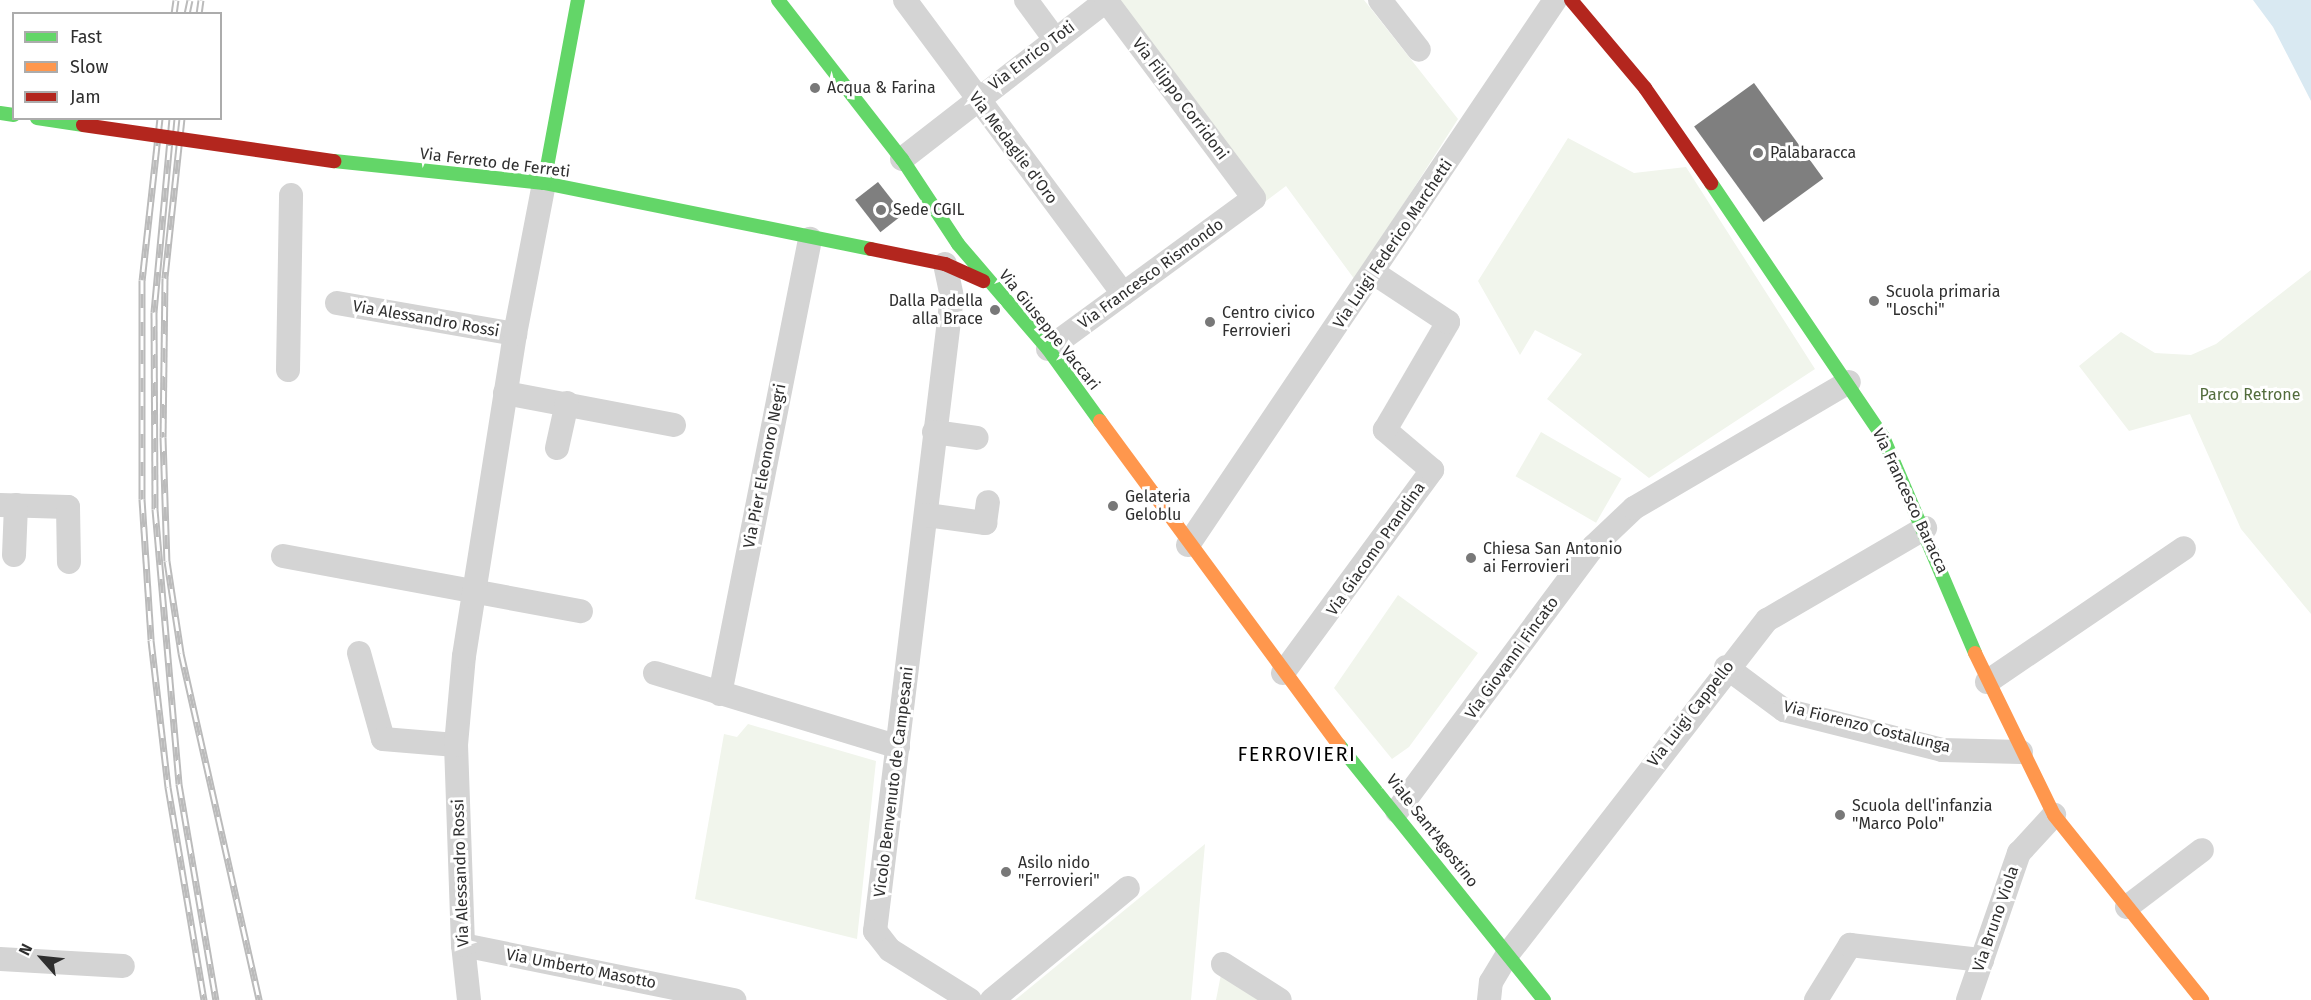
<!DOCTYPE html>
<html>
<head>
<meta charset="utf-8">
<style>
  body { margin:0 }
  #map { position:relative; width:2311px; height:1000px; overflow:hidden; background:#fff; font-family:"Fira Sans",sans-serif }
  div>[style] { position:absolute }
  .green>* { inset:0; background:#f1f5ec; transform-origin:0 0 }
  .water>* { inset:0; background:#d9e9f2 }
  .building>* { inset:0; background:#7f7f7f; transform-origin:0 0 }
  .street>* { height:24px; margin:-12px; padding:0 12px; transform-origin:12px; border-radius:12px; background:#d4d4d4 }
  .fast>* { height:14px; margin:-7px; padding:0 7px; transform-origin:7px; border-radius:7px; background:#63d668 }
  .slow>* { height:14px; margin:-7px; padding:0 7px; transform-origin:7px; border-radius:7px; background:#ff974d }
  .jam>* { height:14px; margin:-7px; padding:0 7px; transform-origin:7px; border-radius:7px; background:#b3261e }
  .rail>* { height:7px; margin-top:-3.5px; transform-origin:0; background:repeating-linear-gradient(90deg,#fff 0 14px,#bbb 0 28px); box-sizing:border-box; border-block:2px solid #bbb }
  .jam-bridge>* { height:14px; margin:-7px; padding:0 7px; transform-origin:7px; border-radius:7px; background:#b3261e }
  .dots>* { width:16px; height:16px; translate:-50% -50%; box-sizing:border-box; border:3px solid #fff; border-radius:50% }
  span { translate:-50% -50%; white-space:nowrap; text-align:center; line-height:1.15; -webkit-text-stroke:6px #fff; paint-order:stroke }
  .street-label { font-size:16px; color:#2f2f2f }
  .poi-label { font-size:16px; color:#2f2f2f }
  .left { translate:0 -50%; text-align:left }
  .right { translate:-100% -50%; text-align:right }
  .park-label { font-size:16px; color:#526c3c }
  .quarter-label { font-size:20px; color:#000; letter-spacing:1.5px }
  .legend { position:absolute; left:12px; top:12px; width:210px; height:108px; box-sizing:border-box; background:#fff; border:2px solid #acacac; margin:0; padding:8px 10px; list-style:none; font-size:18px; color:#2f2f2f }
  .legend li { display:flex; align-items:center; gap:12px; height:30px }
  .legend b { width:30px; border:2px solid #acacac }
  .north { position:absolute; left:12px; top:928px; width:60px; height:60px; -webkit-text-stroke:4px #fff; paint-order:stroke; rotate:297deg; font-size:16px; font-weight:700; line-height:24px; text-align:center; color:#2f2f2f }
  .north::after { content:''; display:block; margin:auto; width:21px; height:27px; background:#2f2f2f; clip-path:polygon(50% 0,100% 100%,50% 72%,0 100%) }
</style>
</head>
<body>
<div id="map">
  <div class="green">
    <i style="clip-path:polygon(1120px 0,1364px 0,1458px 119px,1355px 280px,1286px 186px,1266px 201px)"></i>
    <i style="clip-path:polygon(1568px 138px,1634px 173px,1686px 167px,1815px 369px,1649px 478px,1547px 399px,1582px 354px,1535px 330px,1520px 355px,1478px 281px)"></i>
    <i style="clip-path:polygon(2311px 270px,2311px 614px,2241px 529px,2190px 414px,2129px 431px,2079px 366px,2121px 332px,2155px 353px,2191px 355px,2216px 344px)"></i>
    <i style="left:1541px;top:432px;width:93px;height:51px;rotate:30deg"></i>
    <i style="clip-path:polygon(1398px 595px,1478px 653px,1409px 747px,1392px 759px,1334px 688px)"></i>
    <i style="clip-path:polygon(748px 724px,876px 761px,857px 939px,695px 899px,724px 734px,737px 737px)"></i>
    <i style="clip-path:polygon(1205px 844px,1191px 1000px,1015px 1000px)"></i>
    <i style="clip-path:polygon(1223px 964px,1280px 1000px,1216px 1000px)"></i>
  </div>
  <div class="water">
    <i style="clip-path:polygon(2253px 0,2311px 0,2311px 101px,2273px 27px)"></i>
  </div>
  <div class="building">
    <i style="left:1754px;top:83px;width:118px;height:74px;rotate:54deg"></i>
    <i style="left:878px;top:182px;width:41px;height:29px;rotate:52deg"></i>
  </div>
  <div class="street">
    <i style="left:905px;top:0;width:366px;rotate:53.4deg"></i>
    <i style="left:1026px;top:0;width:47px;rotate:53.6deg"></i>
    <i style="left:1380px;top:0;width:63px;rotate:52deg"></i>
    <i style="left:902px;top:159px;width:259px;rotate:-37.8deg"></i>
    <i style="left:945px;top:264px;width:33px;rotate:78deg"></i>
    <i style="left:952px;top:296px;width:640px;rotate:96.91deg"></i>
    <i style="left:875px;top:931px;width:24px;rotate:52deg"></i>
    <i style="left:890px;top:950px;width:94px;rotate:32deg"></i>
    <i style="left:337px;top:303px;width:181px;rotate:9.9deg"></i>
    <i style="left:1048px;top:349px;width:255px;rotate:-36.2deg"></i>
    <i style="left:1254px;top:198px;width:247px;rotate:-126.8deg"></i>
    <i style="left:288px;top:370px;width:175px;rotate:-89deg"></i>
    <i style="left:505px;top:393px;width:172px;rotate:10.7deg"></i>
    <i style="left:934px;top:432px;width:43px;rotate:7.9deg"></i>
    <i style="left:557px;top:448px;width:46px;rotate:-77.5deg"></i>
    <i style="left:0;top:505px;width:68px;rotate:1.7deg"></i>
    <i style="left:68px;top:507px;width:55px;rotate:89deg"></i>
    <i style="left:927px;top:515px;width:59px;rotate:7.9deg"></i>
    <i style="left:985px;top:523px;width:21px;rotate:-82deg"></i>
    <i style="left:1188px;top:545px;width:657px;rotate:-56.04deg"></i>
    <i style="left:14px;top:555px;width:50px;rotate:-87.7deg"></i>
    <i style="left:283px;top:556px;width:303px;rotate:10.5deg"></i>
    <i style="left:359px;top:653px;width:89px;rotate:74.4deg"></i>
    <i style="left:383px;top:739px;width:73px;rotate:4.7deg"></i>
    <i style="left:1726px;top:667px;width:72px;rotate:36.6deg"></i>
    <i style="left:1784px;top:710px;width:163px;rotate:14.2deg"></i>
    <i style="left:1942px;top:750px;width:79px;rotate:1.5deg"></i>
    <i style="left:655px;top:673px;width:254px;rotate:16.9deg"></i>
    <i style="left:1283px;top:673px;width:252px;rotate:-53.7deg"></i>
    <i style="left:1432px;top:470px;width:62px;rotate:-139.6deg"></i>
    <i style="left:1385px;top:430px;width:125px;rotate:-59.7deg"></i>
    <i style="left:1448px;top:322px;width:89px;rotate:-146.5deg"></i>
    <i style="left:1987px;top:682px;width:238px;rotate:-34.2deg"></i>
    <i style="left:720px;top:694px;width:464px;rotate:-78.8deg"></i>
    <i style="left:1397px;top:811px;width:330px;rotate:-53.4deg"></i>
    <i style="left:1594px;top:546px;width:55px;rotate:-43.5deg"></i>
    <i style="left:1634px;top:508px;width:249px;rotate:-30.4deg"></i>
    <i style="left:2127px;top:907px;width:94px;rotate:-37.2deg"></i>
    <i style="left:463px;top:945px;width:277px;rotate:11.5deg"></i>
    <i style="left:0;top:959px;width:123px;rotate:3.3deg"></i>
    <i style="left:1223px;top:964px;width:67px;rotate:32.3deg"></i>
    <i style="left:469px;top:1000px;width:55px;rotate:-96.2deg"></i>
    <i style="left:463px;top:945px;width:200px;rotate:-92deg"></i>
    <i style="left:456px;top:745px;width:89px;rotate:-84.9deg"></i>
    <i style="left:464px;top:656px;width:326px;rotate:-81deg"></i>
    <i style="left:515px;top:334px;width:154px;rotate:-79.1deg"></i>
    <i style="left:992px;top:1000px;width:176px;rotate:-39.5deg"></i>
    <i style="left:1489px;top:1000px;width:18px;rotate:-84deg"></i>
    <i style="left:1491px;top:982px;width:31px;rotate:-59deg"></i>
    <i style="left:1507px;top:955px;width:424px;rotate:-52.2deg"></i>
    <i style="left:1767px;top:620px;width:183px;rotate:-30.2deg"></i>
    <i style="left:1816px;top:1000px;width:65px;rotate:-58.3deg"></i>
    <i style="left:1850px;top:945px;width:133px;rotate:6.5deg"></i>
    <i style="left:1968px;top:1000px;width:156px;rotate:-70.9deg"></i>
    <i style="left:2019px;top:853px;width:52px;rotate:-47.4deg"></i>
  </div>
  <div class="fast">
    <i style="left:778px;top:0;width:202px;rotate:52.1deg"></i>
    <i style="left:902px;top:159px;width:102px;rotate:56.6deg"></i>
    <i style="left:958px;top:244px;width:138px;rotate:49.4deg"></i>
    <i style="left:1048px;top:349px;width:89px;rotate:54.2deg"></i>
    <i style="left:0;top:113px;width:14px;rotate:8deg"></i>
    <i style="left:37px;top:118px;width:47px;rotate:8.7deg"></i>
    <i style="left:334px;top:161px;width:211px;rotate:6deg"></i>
    <i style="left:544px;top:183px;width:334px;rotate:11.4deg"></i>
    <i style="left:544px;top:183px;width:186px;rotate:-79.5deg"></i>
    <i style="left:1711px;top:183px;width:307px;rotate:55.9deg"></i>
    <i style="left:1883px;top:437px;width:235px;rotate:66.9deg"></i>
    <i style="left:1339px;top:745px;width:327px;rotate:51.2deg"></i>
  </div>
  <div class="slow">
    <i style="left:1100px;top:421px;width:403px;rotate:53.6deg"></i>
    <i style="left:1975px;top:653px;width:180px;rotate:64deg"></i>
    <i style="left:2054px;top:815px;width:237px;rotate:51.3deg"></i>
  </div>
  <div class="jam">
    <i style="left:1571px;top:0;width:115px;rotate:49.9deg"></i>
    <i style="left:1645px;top:88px;width:116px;rotate:55.2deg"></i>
    <i style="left:871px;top:249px;width:76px;rotate:11.5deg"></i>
    <i style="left:945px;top:264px;width:42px;rotate:24.1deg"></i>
  </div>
  <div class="rail">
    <i style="left:174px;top:14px;width:14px;rotate:-82deg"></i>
    <i style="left:187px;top:14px;width:14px;rotate:-78deg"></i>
    <i style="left:199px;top:14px;width:14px;rotate:-82deg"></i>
    <i style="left:160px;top:118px;width:163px;rotate:96.3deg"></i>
    <i style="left:142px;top:280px;width:219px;rotate:90deg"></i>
    <i style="left:142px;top:499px;width:141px;rotate:86.3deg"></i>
    <i style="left:151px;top:640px;width:148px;rotate:83.4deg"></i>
    <i style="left:168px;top:787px;width:216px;rotate:80.4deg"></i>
    <i style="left:172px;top:118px;width:195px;rotate:95.3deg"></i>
    <i style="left:154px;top:312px;width:197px;rotate:89.7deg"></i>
    <i style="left:155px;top:509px;width:276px;rotate:85deg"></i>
    <i style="left:179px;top:784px;width:219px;rotate:80.3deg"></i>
    <i style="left:182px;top:118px;width:161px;rotate:96.1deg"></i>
    <i style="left:165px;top:278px;width:159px;rotate:90.7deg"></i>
    <i style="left:163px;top:437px;width:124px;rotate:88.2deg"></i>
    <i style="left:167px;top:561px;width:93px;rotate:81.3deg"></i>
    <i style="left:181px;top:653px;width:356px;rotate:77.3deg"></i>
  </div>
  <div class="jam-bridge">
    <i style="left:83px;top:125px;width:254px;rotate:8.2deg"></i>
  </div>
  <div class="dots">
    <i style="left:815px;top:88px;background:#787878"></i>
    <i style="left:1758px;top:153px;background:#787878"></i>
    <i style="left:881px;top:210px;background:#787878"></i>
    <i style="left:1874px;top:301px;background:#787878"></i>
    <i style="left:995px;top:310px;background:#787878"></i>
    <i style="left:1210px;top:322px;background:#787878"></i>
    <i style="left:1113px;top:506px;background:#787878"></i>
    <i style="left:1471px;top:558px;background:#787878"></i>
    <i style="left:1840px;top:815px;background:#787878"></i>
    <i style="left:1006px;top:872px;background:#787878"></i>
  </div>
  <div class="street-label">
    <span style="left:1032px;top:56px;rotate:-37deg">Via Enrico Toti</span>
    <span style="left:1180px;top:99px;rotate:53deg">Via Filippo Corridoni</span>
    <span style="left:1013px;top:148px;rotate:53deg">Via Medaglie d'Oro</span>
    <span style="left:495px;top:163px;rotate:7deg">Via Ferreto de Ferreti</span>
    <span style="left:1393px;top:244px;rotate:-56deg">Via Luigi Federico Marchetti</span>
    <span style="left:1151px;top:274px;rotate:-36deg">Via Francesco Rismondo</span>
    <span style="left:426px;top:319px;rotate:10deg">Via Alessandro Rossi</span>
    <span style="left:1049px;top:330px;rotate:51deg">Via Giuseppe Vaccari</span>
    <span style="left:765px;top:466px;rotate:-79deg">Via Pier Eleonoro Negri</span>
    <span style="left:1910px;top:501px;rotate:65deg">Via Francesco Baracca</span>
    <span style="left:1376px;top:549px;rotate:-55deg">Via Giacomo Prandina</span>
    <span style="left:1512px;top:658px;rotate:-54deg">Via Giovanni Fincato</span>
    <span style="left:1691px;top:714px;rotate:-52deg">Via Luigi Cappello</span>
    <span style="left:1867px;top:727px;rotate:14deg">Via Fiorenzo Costalunga</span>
    <span style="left:894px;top:782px;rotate:-83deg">Vicolo Benvenuto de Campesani</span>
    <span style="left:1432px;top:831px;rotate:52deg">Viale Sant'Agostino</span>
    <span style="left:461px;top:873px;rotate:-92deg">Via Alessandro Rossi</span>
    <span style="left:1996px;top:919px;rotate:-71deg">Via Bruno Viola</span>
    <span style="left:581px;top:969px;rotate:11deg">Via Umberto Masotto</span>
  </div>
  <div class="poi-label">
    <span class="left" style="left:827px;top:88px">Acqua &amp; Farina</span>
    <span class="left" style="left:1770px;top:153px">Palabaracca</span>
    <span class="left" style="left:893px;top:210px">Sede CGIL</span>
    <span class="left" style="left:1886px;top:301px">Scuola primaria<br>"Loschi"</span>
    <span class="right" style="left:983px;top:310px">Dalla Padella<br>alla Brace</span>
    <span class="left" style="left:1222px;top:322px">Centro civico<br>Ferrovieri</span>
    <span class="left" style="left:1125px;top:506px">Gelateria<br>Geloblu</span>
    <span class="left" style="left:1483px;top:558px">Chiesa San Antonio<br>ai Ferrovieri</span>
    <span class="left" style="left:1852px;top:815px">Scuola dell'infanzia<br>"Marco Polo"</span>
    <span class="left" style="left:1018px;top:872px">Asilo nido<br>"Ferrovieri"</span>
  </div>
  <div class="park-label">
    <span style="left:2250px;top:395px">Parco Retrone</span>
  </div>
  <div class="quarter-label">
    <span style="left:1297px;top:754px">FERROVIERI</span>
  </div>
  <ul class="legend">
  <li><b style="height:8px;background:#63d668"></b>Fast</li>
  <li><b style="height:8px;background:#ff974d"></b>Slow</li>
  <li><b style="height:8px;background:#b3261e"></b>Jam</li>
  </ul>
  <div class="north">N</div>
</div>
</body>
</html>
